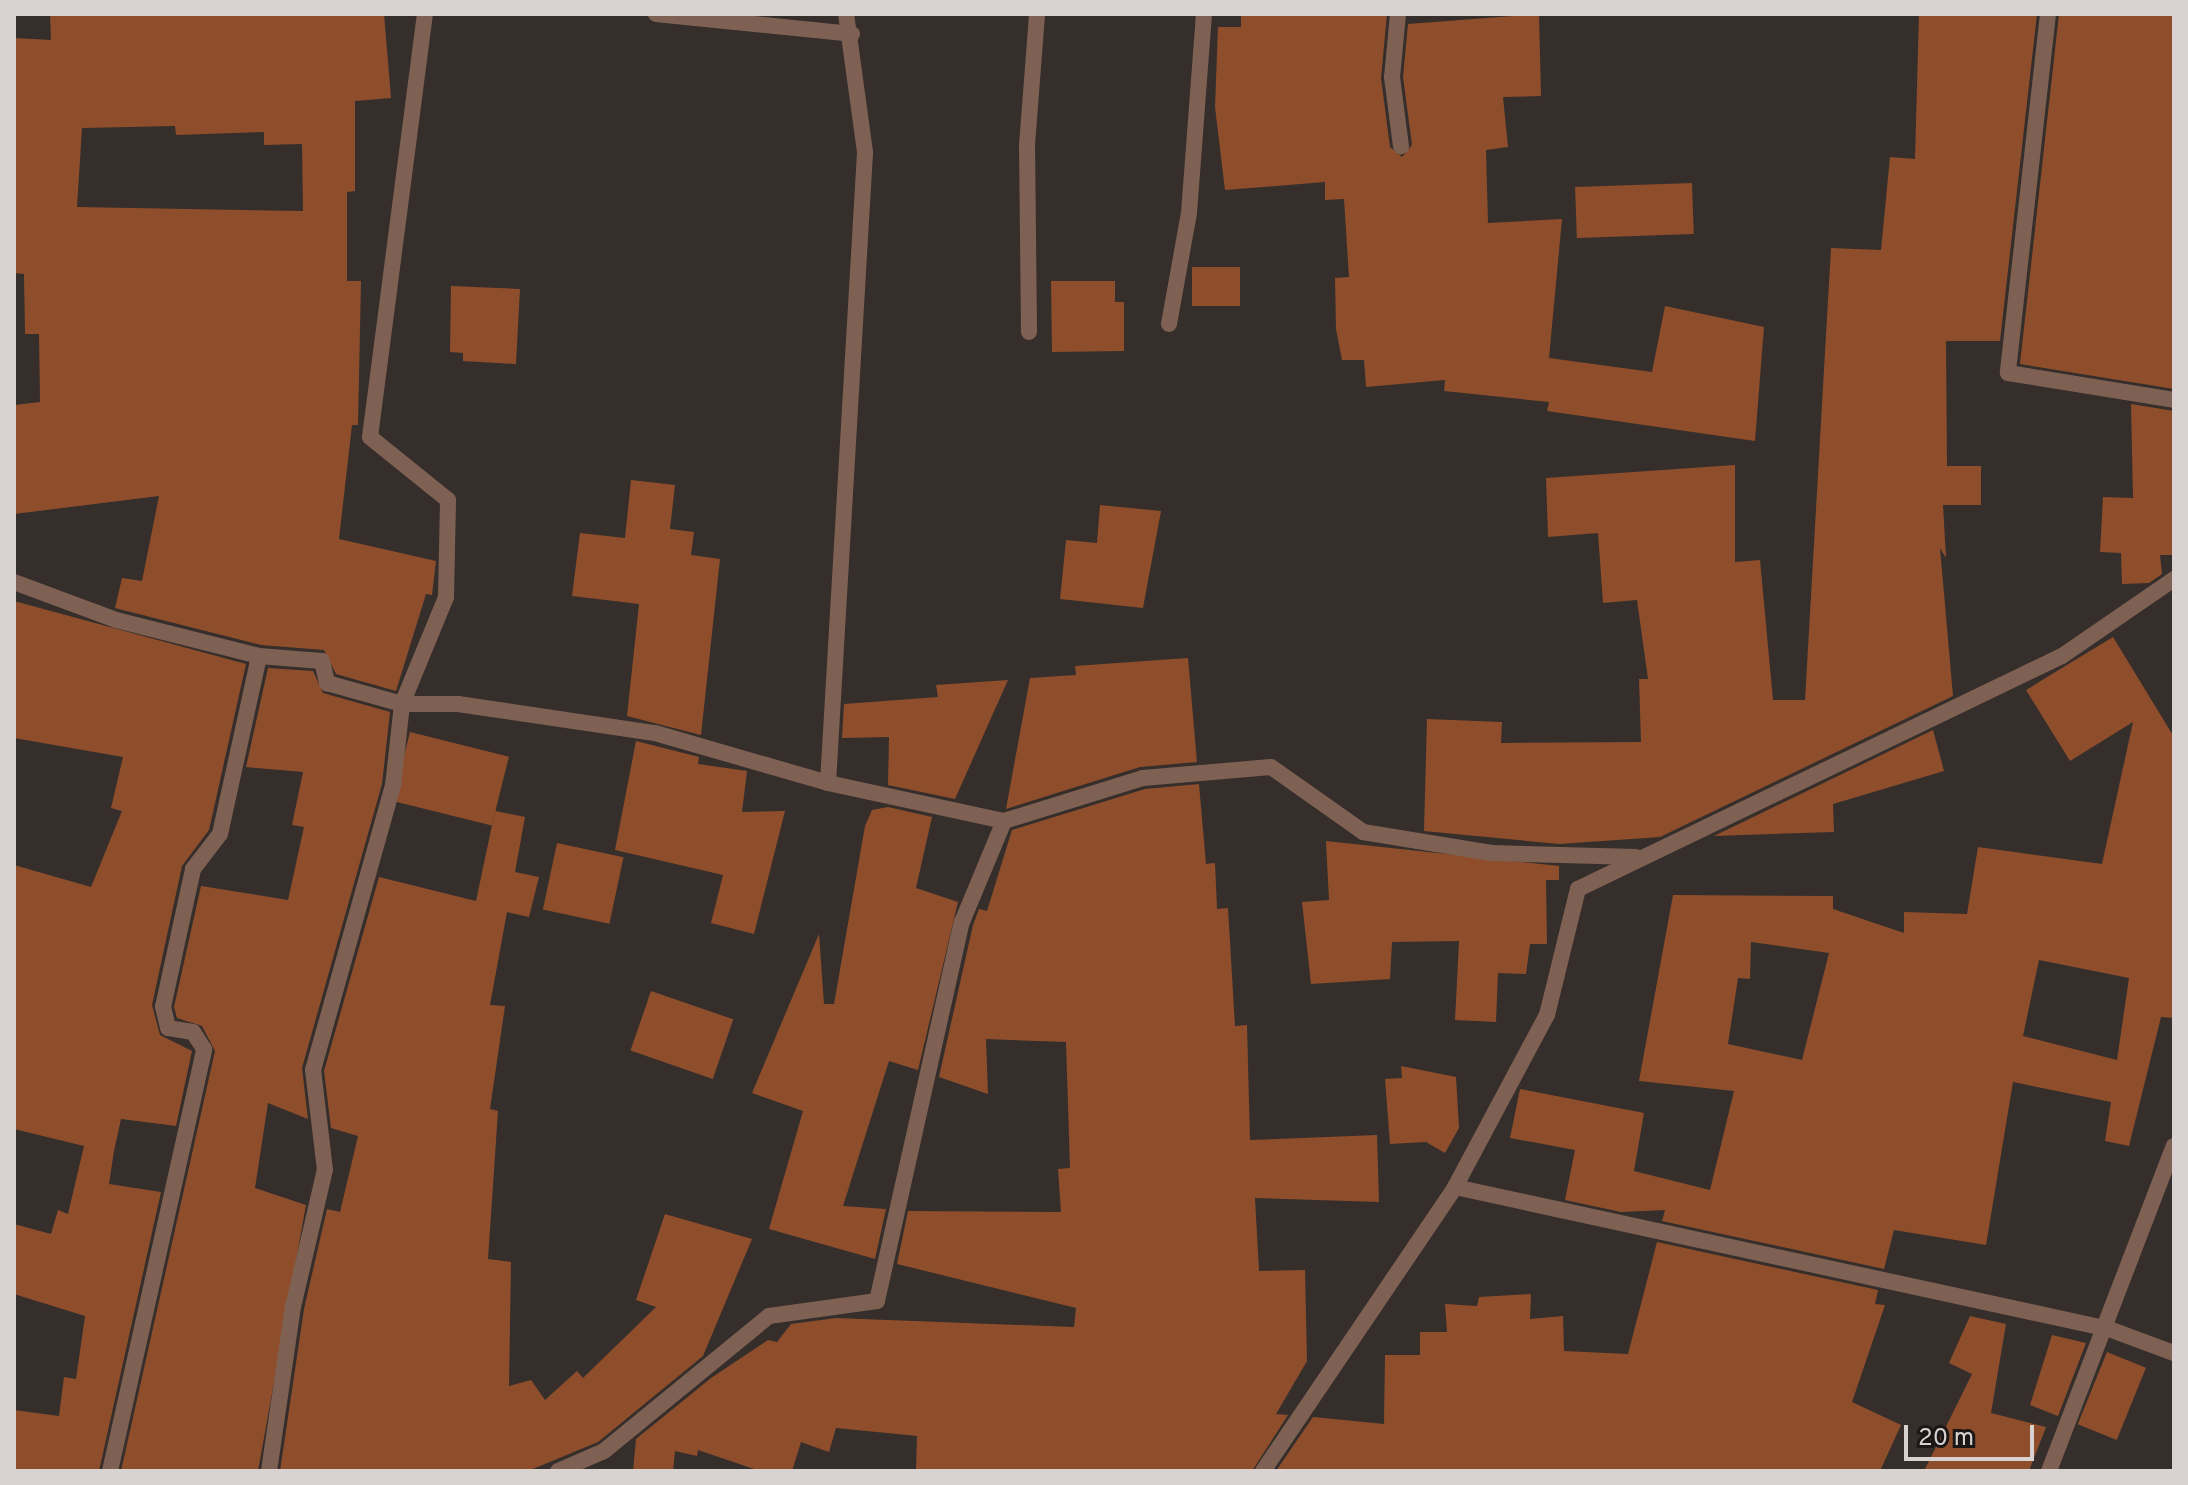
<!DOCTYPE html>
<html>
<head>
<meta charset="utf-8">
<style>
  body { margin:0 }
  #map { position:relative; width:2188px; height:1485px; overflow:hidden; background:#362e2b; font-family:Overpass,sans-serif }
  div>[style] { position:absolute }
  .building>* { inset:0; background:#8e4e2c; transform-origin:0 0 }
  .minor>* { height:16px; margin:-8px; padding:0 8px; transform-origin:8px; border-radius:8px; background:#7f6153 }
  span { translate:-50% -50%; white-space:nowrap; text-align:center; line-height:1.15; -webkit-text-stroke:6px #1b1716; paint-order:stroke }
  .frame { position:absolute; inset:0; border:16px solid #d8d3d1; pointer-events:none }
  .scale { position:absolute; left:1904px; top:1425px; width:130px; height:36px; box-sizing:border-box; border:4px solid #d8d3d1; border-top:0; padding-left:10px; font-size:24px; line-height:28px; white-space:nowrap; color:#d8d3d1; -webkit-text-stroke:6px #1b1716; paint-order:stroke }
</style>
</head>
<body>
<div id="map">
  <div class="building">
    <i style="clip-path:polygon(evenodd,50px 14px,384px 14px,391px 98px,355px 101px,355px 191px,347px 192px,347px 281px,361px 281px,358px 425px,352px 425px,339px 539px,436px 561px,432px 595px,426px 594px,396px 691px,336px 674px,324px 650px,261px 645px,115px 608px,122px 578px,142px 581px,159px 496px,14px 514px,14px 405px,40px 402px,39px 334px,25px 334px,24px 274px,14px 273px,14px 38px,51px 40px,50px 14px,175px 126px,176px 135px,264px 132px,264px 145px,302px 144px,303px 211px,77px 207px,82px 128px,175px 126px)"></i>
    <i style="clip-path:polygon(1241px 14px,1387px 14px,1381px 78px,1390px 147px,1402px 157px,1412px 145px,1403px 77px,1408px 24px,1539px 14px,1541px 96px,1503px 97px,1508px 147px,1486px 150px,1488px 223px,1562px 219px,1549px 358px,1652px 372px,1665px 306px,1764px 327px,1755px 441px,1547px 411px,1549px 402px,1444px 391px,1445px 380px,1366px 387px,1364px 360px,1342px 360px,1336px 329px,1335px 278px,1349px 277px,1344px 199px,1325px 200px,1325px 182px,1225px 190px,1215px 107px,1218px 27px,1241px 27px)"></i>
    <i style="clip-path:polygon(1919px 14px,2037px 14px,2000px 341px,1946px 341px,1947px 466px,1981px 466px,1981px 505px,1943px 505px,1946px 558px,1940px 548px,1953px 696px,1660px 837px,1559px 844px,1424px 831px,1427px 719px,1502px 722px,1501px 743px,1641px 742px,1639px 679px,1648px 679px,1637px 600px,1603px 603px,1598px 533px,1548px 537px,1546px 478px,1735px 465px,1735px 562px,1760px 560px,1773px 700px,1805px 700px,1831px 248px,1881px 250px,1890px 157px,1915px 159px)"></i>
    <i style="clip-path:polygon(2059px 14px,2174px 14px,2174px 389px,2020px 364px)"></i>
    <i style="left:1692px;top:183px;width:51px;height:117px;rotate:88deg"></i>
    <i style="left:1192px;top:267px;width:48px;height:39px"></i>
    <i style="clip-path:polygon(1051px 281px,1115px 281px,1115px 302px,1124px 302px,1124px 351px,1052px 352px)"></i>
    <i style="clip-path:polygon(451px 286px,520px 289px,516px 364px,463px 361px,463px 353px,450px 352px)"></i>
    <i style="clip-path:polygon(2131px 404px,2174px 411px,2174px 555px,2160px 555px,2162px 574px,2149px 583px,2122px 584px,2121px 553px,2100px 552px,2103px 497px,2133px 498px)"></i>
    <i style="clip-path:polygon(631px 480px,675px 485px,670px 529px,694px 532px,691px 555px,720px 559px,701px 735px,627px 716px,639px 604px,572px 596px,580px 533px,625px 538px)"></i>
    <i style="clip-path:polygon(1100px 505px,1161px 511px,1143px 608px,1060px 599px,1066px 540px,1097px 543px)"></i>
    <i style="clip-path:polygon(14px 601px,246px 664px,209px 830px,182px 866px,152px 1005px,160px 1035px,192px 1051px,176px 1126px,121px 1119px,114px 1151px,109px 1184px,161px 1192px,99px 1471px,14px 1471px,14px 1410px,59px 1416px,64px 1377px,76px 1379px,85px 1316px,14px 1294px,14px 1224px,51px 1234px,58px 1210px,68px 1214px,84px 1146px,14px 1129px,14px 865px,91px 887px,122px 811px,111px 808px,123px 757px,14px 738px)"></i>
    <i style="clip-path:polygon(evenodd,2113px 637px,2174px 737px,2174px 1018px,2161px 1017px,2129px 1146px,2105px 1141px,2111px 1102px,2013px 1082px,1986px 1245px,1894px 1230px,1884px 1269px,1662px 1221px,1665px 1210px,1621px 1212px,1565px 1200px,1575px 1150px,1510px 1138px,1520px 1089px,1644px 1113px,1634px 1171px,1710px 1190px,1734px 1091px,1639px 1081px,1673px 895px,1833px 896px,1833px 909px,1904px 933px,1904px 912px,1967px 914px,1978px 847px,2102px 864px,2133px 722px,2070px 761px,2026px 690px,2113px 637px,1751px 942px,1829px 953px,1802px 1060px,1728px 1044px,1738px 978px,1750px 979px,1751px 942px,2113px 637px,2039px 960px,2129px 978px,2117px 1060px,2023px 1036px,2039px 960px)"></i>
    <i style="clip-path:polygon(1188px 658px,1197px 762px,1140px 767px,1006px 809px,1030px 678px,1076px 675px,1075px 666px)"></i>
    <i style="clip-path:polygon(268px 668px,313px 671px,323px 693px,390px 712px,382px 784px,302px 1068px,308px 1119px,268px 1103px,255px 1188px,306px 1205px,258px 1471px,121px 1471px,215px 1051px,202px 1026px,177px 1018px,174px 1007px,201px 886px,288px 900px,304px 827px,292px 825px,303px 772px,246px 767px)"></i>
    <i style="clip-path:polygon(1008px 680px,955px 799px,888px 785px,889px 737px,842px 738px,844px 704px,938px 697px,936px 685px)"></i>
    <i style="clip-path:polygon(1933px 730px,1944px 771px,1833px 804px,1834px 832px,1714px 836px)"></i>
    <i style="left:410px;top:732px;width:102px;height:71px;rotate:14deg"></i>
    <i style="clip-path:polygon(636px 741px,699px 757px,698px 764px,747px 771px,742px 812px,785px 811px,754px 934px,711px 923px,723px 875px,615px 850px)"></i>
    <i style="clip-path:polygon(1199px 784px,1206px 864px,1215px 863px,1217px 909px,1228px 908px,1235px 1026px,1247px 1025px,1250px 1140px,1377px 1135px,1379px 1202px,1255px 1198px,1259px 1271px,1305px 1270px,1307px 1361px,1276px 1414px,1288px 1415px,1252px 1471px,916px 1471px,917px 1436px,836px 1428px,829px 1452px,801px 1442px,792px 1471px,760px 1471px,698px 1450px,697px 1456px,675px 1451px,673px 1471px,633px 1471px,636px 1439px,711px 1378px,768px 1340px,777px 1342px,791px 1324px,836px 1318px,1074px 1327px,1076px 1308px,897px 1264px,908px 1211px,1061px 1212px,1058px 1169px,1070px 1168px,1066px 1042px,986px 1039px,988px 1094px,939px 1077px,973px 925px,979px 909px,987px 911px,1012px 830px,1145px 789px)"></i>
    <i style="clip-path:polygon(888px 807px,932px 817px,916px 888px,958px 902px,918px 1070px,889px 1061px,843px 1206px,886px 1209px,875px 1259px,769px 1229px,803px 1111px,752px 1093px,819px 934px,824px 1004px,834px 1004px,865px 826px,872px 810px)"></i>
    <i style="clip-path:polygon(495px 811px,525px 817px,515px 872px,539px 877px,529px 917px,507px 912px,490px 1005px,505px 1006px,490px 1109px,498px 1111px,488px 1259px,511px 1262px,509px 1386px,531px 1380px,545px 1400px,577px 1371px,583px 1378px,656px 1307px,636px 1300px,665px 1214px,752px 1239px,703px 1356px,598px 1442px,528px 1471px,280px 1471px,304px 1309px,327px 1209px,340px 1212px,358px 1136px,331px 1128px,324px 1071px,379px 877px,476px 901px)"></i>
    <i style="clip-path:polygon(1326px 841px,1559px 866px,1559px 880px,1546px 880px,1547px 944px,1530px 944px,1526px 974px,1498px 973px,1496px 1022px,1455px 1020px,1459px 941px,1392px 942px,1390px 979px,1311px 984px,1302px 902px,1329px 900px)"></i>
    <i style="left:557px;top:843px;width:68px;height:68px;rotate:12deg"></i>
    <i style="left:651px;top:991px;width:87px;height:63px;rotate:19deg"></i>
    <i style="clip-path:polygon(1401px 1066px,1456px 1077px,1459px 1128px,1445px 1153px,1426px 1142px,1390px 1144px,1385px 1079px,1402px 1078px)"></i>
    <i style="clip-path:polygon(1657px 1242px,1878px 1290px,1875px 1304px,1885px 1305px,1852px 1402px,1901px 1425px,1880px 1471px,1276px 1471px,1313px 1417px,1384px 1424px,1385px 1355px,1420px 1355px,1420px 1332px,1447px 1332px,1445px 1304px,1477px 1306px,1479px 1297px,1531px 1294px,1530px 1319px,1563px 1316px,1564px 1351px,1628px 1354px)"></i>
    <i style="clip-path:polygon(1970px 1316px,2006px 1324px,1991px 1413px,2046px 1427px,2029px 1471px,1924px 1471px,1972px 1374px,1949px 1363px)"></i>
    <i style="clip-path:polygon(2052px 1335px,2086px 1343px,2058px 1416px,2030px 1405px)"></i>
    <i style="left:2107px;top:1352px;width:42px;height:78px;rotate:22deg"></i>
  </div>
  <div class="minor">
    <i style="left:656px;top:14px;width:197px;rotate:5.8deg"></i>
    <i style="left:1398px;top:14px;width:63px;rotate:95.4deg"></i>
    <i style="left:1392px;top:77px;width:70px;rotate:82.6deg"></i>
    <i style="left:2048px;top:14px;width:361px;rotate:96.4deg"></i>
    <i style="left:2008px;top:373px;width:168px;rotate:9.2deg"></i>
    <i style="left:1169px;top:324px;width:113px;rotate:-79.8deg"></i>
    <i style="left:1189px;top:213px;width:200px;rotate:-85.7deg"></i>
    <i style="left:1029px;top:332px;width:187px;rotate:-90.6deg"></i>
    <i style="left:1027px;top:145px;width:131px;rotate:-85.6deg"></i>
    <i style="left:14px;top:582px;width:109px;rotate:20.4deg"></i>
    <i style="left:116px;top:620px;width:147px;rotate:14.1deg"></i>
    <i style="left:259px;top:656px;width:63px;rotate:4.5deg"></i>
    <i style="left:322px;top:661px;width:23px;rotate:77deg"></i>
    <i style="left:327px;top:683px;width:78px;rotate:15.6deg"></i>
    <i style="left:402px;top:704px;width:56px"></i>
    <i style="left:458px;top:704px;width:199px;rotate:8.4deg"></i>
    <i style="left:655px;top:733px;width:180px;rotate:16.1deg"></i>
    <i style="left:828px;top:783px;width:180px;rotate:12.2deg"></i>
    <i style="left:1004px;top:821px;width:145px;rotate:-17.2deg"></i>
    <i style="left:1143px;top:778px;width:128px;rotate:-4.9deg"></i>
    <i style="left:1271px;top:767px;width:113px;rotate:35.2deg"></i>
    <i style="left:1363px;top:832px;width:130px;rotate:9.3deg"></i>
    <i style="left:1491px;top:853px;width:145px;rotate:1.6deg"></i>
    <i style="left:828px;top:783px;width:632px;rotate:-86.64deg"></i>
    <i style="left:865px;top:152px;width:139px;rotate:-97.8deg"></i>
    <i style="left:1455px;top:1187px;width:669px;rotate:12.25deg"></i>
    <i style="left:2109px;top:1329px;width:69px;rotate:20.3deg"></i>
    <i style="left:110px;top:1471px;width:432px;rotate:-77.4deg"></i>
    <i style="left:204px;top:1049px;width:20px;rotate:-123deg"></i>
    <i style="left:193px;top:1032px;width:25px;rotate:-171deg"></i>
    <i style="left:168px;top:1028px;width:22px;rotate:-103deg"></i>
    <i style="left:163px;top:1007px;width:141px;rotate:-77.7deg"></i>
    <i style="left:193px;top:869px;width:44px;rotate:-52.4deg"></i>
    <i style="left:220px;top:834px;width:182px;rotate:-77.6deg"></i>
    <i style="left:269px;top:1471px;width:166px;rotate:-81.7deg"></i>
    <i style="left:293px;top:1307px;width:141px;rotate:-76.9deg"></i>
    <i style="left:325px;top:1170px;width:101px;rotate:-96.8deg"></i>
    <i style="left:313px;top:1070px;width:295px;rotate:-74.3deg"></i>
    <i style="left:393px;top:786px;width:82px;rotate:-83.7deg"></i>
    <i style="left:402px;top:704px;width:116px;rotate:-67.6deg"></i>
    <i style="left:446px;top:597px;width:97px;rotate:-88.8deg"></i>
    <i style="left:448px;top:500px;width:100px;rotate:-141.1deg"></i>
    <i style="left:370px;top:437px;width:427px;rotate:-82.6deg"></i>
    <i style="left:558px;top:1471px;width:50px;rotate:-23.5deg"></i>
    <i style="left:604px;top:1451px;width:213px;rotate:-39.3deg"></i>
    <i style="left:769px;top:1316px;width:109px;rotate:-7.9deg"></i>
    <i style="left:877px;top:1301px;width:388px;rotate:-77.4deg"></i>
    <i style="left:962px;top:922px;width:109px;rotate:-67.4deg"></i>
    <i style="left:1263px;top:1471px;width:343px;rotate:-55.9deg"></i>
    <i style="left:1455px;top:1187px;width:195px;rotate:-61.9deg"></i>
    <i style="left:1547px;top:1015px;width:130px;rotate:-76.2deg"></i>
    <i style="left:1578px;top:889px;width:537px;rotate:-25.71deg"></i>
    <i style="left:2062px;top:656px;width:136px;rotate:-34.5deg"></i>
    <i style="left:2049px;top:1471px;width:348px;rotate:-69deg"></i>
  </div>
  <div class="frame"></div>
  <div class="scale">20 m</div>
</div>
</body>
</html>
